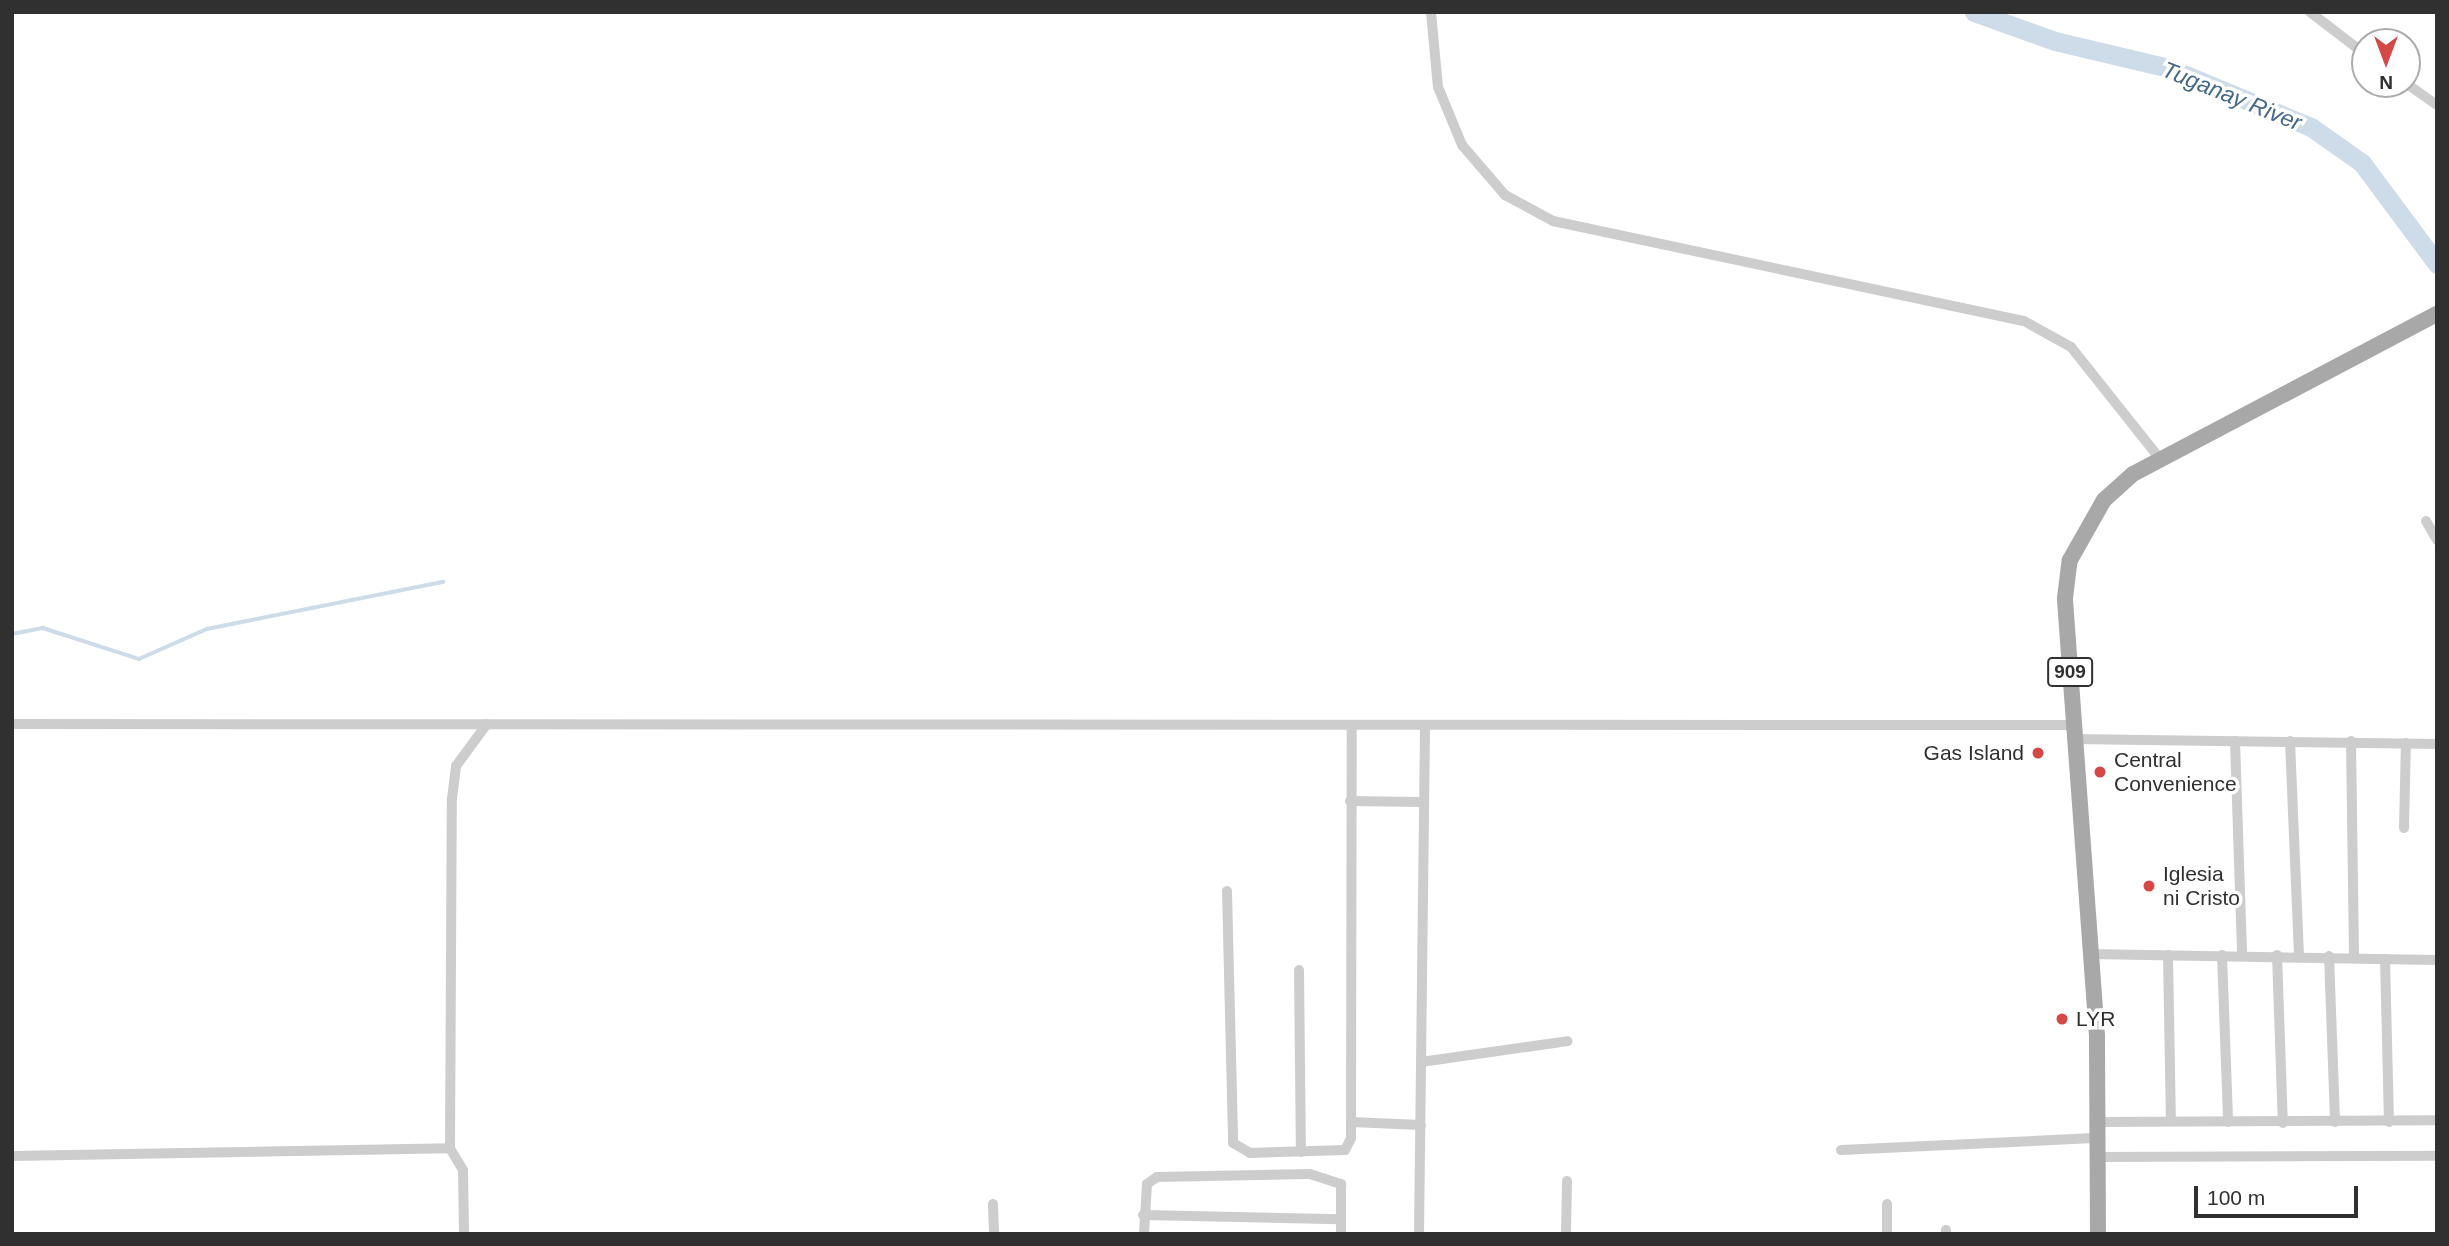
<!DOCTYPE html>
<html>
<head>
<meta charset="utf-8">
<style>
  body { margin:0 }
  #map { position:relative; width:2449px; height:1246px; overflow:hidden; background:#fff; font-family:Arial,sans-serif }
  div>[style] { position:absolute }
  .stream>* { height:3.5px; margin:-1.75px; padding:0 1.75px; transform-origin:1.75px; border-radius:1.75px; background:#cedce9 }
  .river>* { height:19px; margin:-9.5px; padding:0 9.5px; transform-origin:9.5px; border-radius:9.5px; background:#cedce9 }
  .street>* { height:10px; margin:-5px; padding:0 5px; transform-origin:5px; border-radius:5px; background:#cdcdcd }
  .primary>* { height:16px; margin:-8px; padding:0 8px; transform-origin:8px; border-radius:8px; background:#a8a8a8 }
  .dots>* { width:19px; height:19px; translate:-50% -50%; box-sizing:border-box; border:4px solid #fff; border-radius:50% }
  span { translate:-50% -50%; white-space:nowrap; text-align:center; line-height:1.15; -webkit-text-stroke:7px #fff; paint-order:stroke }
  .shield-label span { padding:2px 5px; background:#fff; border:2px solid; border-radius:5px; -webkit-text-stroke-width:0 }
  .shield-label { font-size:19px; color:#303030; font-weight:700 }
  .poi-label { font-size:21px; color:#303030 }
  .right { translate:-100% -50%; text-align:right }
  .left { translate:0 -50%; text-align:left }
  .water-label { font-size:23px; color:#45698a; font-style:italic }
  .frame { position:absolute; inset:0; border:14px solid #303030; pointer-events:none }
  .north { position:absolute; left:2351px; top:28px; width:70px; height:70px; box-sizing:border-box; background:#fff; border:2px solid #acacac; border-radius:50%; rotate:180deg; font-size:19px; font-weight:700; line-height:28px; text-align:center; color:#303030 }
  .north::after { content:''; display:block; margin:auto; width:24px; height:32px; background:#d44845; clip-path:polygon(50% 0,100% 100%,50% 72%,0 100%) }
  .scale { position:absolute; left:2194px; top:1186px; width:164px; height:32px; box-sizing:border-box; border:4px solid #303030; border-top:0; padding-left:9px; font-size:21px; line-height:24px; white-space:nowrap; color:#303030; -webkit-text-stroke:5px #fff; paint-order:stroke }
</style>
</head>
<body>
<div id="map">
  <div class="stream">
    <i style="left:12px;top:634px;width:32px;rotate:-11deg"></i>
    <i style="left:43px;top:628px;width:101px;rotate:17.9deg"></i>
    <i style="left:139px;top:659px;width:74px;rotate:-23.8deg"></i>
    <i style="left:207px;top:629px;width:241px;rotate:-11.3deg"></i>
  </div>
  <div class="river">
    <i style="left:1974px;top:12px;width:86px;rotate:19.7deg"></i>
    <i style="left:2055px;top:41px;width:117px;rotate:13.3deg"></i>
    <i style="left:2169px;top:68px;width:154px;rotate:22.6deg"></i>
    <i style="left:2311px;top:127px;width:62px;rotate:35.2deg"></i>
    <i style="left:2362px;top:163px;width:126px;rotate:53.4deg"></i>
  </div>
  <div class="street">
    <i style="left:1431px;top:12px;width:75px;rotate:84.7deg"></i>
    <i style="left:1438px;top:87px;width:63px;rotate:67.5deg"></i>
    <i style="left:1462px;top:145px;width:66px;rotate:49.3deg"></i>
    <i style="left:1505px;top:195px;width:55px;rotate:28.4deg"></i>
    <i style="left:1553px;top:221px;width:481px;rotate:12deg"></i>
    <i style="left:2024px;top:321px;width:54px;rotate:29deg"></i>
    <i style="left:2071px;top:347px;width:143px;rotate:51.5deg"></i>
    <i style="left:2310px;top:12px;width:69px;rotate:37.4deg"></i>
    <i style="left:2407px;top:84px;width:37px;rotate:35deg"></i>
    <i style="left:2426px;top:521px;width:22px;rotate:60deg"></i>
    <i style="left:12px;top:724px;width:2061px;rotate:0.03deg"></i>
    <i style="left:2074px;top:739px;width:363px;rotate:0.8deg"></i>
    <i style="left:2235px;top:741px;width:213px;rotate:88.1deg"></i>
    <i style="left:2290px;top:741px;width:215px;rotate:87.6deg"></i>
    <i style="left:2351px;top:741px;width:215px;rotate:89.2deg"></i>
    <i style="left:1350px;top:801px;width:70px;rotate:0.8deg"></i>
    <i style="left:2404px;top:828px;width:85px;rotate:-88.7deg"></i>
    <i style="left:1227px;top:891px;width:252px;rotate:88.6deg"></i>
    <i style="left:1233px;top:1143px;width:20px;rotate:30deg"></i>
    <i style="left:1250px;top:1153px;width:95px;rotate:-1.8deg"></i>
    <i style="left:1345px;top:1150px;width:13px;rotate:-63deg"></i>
    <i style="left:1351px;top:1138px;width:410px;rotate:-89.9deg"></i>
    <i style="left:2090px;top:954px;width:347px;rotate:1deg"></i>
    <i style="left:2168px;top:955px;width:166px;rotate:89deg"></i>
    <i style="left:2222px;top:955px;width:167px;rotate:87.9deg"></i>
    <i style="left:2277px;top:955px;width:168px;rotate:88deg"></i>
    <i style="left:2329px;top:956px;width:166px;rotate:87.9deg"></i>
    <i style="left:2385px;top:959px;width:163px;rotate:88.6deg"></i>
    <i style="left:1299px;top:970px;width:182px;rotate:89.4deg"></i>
    <i style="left:1421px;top:1062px;width:148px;rotate:-8.1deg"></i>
    <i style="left:1351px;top:1122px;width:70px;rotate:2.5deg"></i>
    <i style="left:2100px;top:1122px;width:337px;rotate:-0.3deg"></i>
    <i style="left:1841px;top:1150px;width:258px;rotate:-2.7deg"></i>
    <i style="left:12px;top:1156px;width:438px;rotate:-1deg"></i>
    <i style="left:2099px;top:1157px;width:338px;rotate:-0.2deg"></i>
    <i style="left:993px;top:1204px;width:30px;rotate:88deg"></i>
    <i style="left:1143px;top:1215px;width:198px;rotate:1.2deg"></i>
    <i style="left:464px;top:1234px;width:64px;rotate:-90.9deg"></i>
    <i style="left:463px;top:1170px;width:26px;rotate:-121deg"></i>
    <i style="left:450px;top:1148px;width:349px;rotate:-89.7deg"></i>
    <i style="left:452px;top:799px;width:33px;rotate:-83deg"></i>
    <i style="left:456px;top:766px;width:52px;rotate:-53.6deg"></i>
    <i style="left:1144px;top:1234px;width:50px;rotate:-86.6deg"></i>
    <i style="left:1147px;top:1184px;width:12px;rotate:-35deg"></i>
    <i style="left:1157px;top:1177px;width:153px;rotate:-1.1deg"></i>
    <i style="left:1310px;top:1174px;width:33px;rotate:18deg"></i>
    <i style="left:1341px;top:1184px;width:50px;rotate:90deg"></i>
    <i style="left:1419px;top:1234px;width:507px;rotate:-89.32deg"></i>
    <i style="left:1566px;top:1234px;width:53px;rotate:-88.9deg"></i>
    <i style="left:1887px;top:1234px;width:30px;rotate:-90deg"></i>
    <i style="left:1946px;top:1234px;width:4px;rotate:-90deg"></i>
  </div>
  <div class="primary">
    <i style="left:2098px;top:1234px;width:198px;rotate:-90.3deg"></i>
    <i style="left:2097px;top:1036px;width:439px;rotate:-94.2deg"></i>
    <i style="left:2065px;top:598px;width:38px;rotate:-83deg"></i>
    <i style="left:2070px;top:560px;width:69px;rotate:-60.5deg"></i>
    <i style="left:2104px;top:500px;width:39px;rotate:-42deg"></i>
    <i style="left:2133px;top:474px;width:344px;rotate:-27.8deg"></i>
  </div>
  <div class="dots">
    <i style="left:2038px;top:753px;background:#d44845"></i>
    <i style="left:2100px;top:772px;background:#d44845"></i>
    <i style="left:2149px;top:886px;background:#d44845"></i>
    <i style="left:2062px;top:1019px;background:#d44845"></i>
  </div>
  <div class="shield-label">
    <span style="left:2070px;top:672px">909</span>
  </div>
  <div class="poi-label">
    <span class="right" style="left:2024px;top:753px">Gas Island</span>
    <span class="left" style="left:2114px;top:772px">Central<br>Convenience</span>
    <span class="left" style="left:2163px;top:886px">Iglesia<br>ni Cristo</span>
    <span class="left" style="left:2076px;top:1019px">LYR</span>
  </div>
  <div class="water-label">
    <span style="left:2232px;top:96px;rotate:22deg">Tuganay River</span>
  </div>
  <div class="frame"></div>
  <div class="north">N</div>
  <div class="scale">100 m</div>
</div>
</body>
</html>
